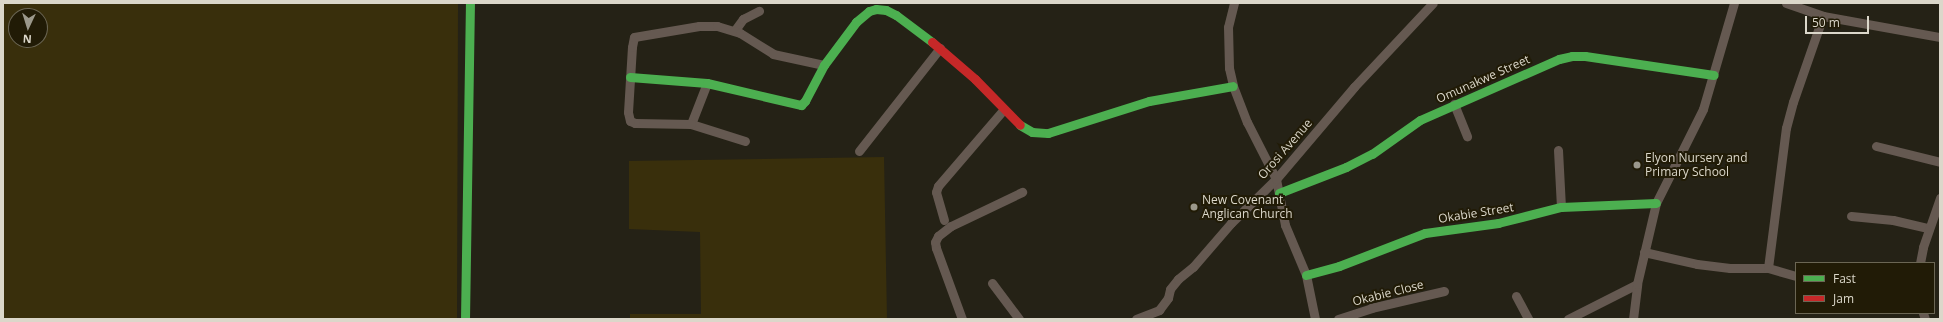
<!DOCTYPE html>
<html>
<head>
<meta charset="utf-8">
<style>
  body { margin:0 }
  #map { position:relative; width:1943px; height:322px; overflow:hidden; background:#252216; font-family:"Open Sans",sans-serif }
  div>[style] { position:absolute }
  .green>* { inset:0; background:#392f0c }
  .street>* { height:9px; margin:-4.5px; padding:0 4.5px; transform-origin:4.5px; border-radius:4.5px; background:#655951 }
  .fast>* { height:9px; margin:-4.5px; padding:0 4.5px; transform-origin:4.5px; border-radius:4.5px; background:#4caf50 }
  .jam>* { height:9px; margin:-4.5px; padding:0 4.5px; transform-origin:4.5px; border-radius:4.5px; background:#c62828 }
  .dots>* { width:11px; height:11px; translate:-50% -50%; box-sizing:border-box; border:2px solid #211b06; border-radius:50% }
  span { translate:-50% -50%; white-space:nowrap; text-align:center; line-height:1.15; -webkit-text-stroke:4px #211b06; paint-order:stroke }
  .street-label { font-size:12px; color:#dbd7ca }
  .poi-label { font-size:12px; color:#dbd7ca }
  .left { translate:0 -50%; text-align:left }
  .frame { position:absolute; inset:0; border:4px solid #dbd7ca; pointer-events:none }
  .legend { position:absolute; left:1795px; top:262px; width:140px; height:52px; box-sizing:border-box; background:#211b06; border:1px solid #6b6654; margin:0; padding:5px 7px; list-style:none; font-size:12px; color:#dbd7ca }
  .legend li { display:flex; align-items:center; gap:8px; height:20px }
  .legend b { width:20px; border:1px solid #6b6654 }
  .north { position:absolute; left:8px; top:8px; width:40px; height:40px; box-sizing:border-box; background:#211b06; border:1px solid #6b6654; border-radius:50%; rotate:184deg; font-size:11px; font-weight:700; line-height:16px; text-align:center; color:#dbd7ca }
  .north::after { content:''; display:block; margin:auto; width:14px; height:18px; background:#9b988b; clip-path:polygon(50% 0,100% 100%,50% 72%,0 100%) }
  .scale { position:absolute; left:1805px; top:16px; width:64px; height:18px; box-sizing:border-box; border:2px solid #dbd7ca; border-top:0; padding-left:5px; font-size:12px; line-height:14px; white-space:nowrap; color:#dbd7ca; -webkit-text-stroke:3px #211b06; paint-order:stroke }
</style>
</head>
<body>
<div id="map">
  <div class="green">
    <i style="clip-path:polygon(evenodd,3px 3px,458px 3px,457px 319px,3px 319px,3px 3px,16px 16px,40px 16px,40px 40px,16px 40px,16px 16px)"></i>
    <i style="clip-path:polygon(884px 157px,887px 319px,630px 319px,630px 314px,701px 314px,700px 232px,629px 229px,629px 161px)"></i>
  </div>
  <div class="street">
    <i style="left:1234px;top:3px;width:25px;rotate:104deg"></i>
    <i style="left:1228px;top:27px;width:41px;rotate:88.6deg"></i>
    <i style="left:1229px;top:68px;width:18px;rotate:77deg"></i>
    <i style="left:1233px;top:86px;width:39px;rotate:69deg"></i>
    <i style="left:1247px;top:122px;width:64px;rotate:63deg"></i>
    <i style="left:1276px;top:179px;width:47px;rotate:78.9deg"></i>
    <i style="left:1285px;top:225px;width:54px;rotate:67.2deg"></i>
    <i style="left:1306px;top:275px;width:45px;rotate:78.4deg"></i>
    <i style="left:1786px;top:3px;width:39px;rotate:19deg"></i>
    <i style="left:1823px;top:16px;width:119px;rotate:10.2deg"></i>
    <i style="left:735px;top:30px;width:14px;rotate:-54deg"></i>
    <i style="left:743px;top:19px;width:18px;rotate:-27deg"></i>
    <i style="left:1454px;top:104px;width:35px;rotate:68deg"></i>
    <i style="left:691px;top:124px;width:44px;rotate:-68.7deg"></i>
    <i style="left:745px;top:141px;width:57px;rotate:-162.5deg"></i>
    <i style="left:691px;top:124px;width:56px;rotate:-179deg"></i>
    <i style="left:635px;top:123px;width:5px;rotate:-158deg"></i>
    <i style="left:630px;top:121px;width:9px;rotate:-103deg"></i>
    <i style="left:628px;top:112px;width:65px;rotate:-86.5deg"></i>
    <i style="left:632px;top:47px;width:10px;rotate:-79deg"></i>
    <i style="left:634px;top:37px;width:66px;rotate:-9.6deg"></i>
    <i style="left:699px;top:26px;width:18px"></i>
    <i style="left:717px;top:26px;width:24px;rotate:17deg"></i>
    <i style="left:740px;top:33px;width:39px;rotate:32deg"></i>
    <i style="left:773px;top:54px;width:52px;rotate:12.2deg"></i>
    <i style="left:1876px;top:146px;width:66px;rotate:14deg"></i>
    <i style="left:1558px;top:150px;width:57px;rotate:87deg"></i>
    <i style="left:859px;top:151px;width:131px;rotate:-51.8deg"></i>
    <i style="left:1851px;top:216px;width:42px;rotate:5.4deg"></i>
    <i style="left:1893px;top:220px;width:37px;rotate:13deg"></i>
    <i style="left:944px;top:220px;width:29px;rotate:-106deg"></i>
    <i style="left:936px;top:192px;width:6px;rotate:-72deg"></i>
    <i style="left:938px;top:186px;width:101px;rotate:-49.4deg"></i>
    <i style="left:1644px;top:252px;width:54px;rotate:12.8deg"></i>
    <i style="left:1697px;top:264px;width:33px;rotate:7deg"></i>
    <i style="left:1730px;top:268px;width:38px"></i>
    <i style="left:1768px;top:268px;width:29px;rotate:16deg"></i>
    <i style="left:1920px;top:263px;width:16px;rotate:-79deg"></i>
    <i style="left:1923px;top:247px;width:52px;rotate:-70.9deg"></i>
    <i style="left:1768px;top:268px;width:141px;rotate:-82.7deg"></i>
    <i style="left:1786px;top:128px;width:27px;rotate:-75deg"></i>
    <i style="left:1793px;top:102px;width:91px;rotate:-70.8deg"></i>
    <i style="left:992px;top:283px;width:45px;rotate:53.1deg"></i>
    <i style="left:1516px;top:296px;width:26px;rotate:62deg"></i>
    <i style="left:1923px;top:313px;width:6px;rotate:72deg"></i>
    <i style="left:962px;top:319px;width:76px;rotate:-110.1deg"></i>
    <i style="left:936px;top:248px;width:6px;rotate:-99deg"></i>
    <i style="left:935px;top:242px;width:7px;rotate:-63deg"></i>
    <i style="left:938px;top:236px;width:16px;rotate:-38deg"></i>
    <i style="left:951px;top:226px;width:79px;rotate:-25.6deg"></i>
    <i style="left:1136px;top:319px;width:25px;rotate:-21deg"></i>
    <i style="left:1159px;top:310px;width:15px;rotate:-53deg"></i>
    <i style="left:1168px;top:298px;width:9px;rotate:-77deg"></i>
    <i style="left:1170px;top:289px;width:13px;rotate:-51deg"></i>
    <i style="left:1178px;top:279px;width:19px;rotate:-39deg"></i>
    <i style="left:1193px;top:267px;width:58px;rotate:-49.2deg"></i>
    <i style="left:1231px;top:223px;width:63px;rotate:-44.4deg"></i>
    <i style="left:1276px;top:179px;width:121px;rotate:-49.7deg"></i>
    <i style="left:1354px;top:87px;width:115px;rotate:-46.8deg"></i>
    <i style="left:1338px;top:319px;width:35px;rotate:-18deg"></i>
    <i style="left:1371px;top:308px;width:75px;rotate:-13.1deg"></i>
    <i style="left:1568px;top:319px;width:77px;rotate:-26.9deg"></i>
    <i style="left:1633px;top:319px;width:35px;rotate:-83deg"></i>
    <i style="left:1637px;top:284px;width:83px;rotate:-76.8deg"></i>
    <i style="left:1656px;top:203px;width:105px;rotate:-63.4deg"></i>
    <i style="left:1703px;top:109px;width:110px;rotate:-73.7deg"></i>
  </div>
  <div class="fast">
    <i style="left:630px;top:77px;width:77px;rotate:4.5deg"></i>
    <i style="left:707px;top:83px;width:97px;rotate:13.2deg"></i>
    <i style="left:801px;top:105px;width:6px;rotate:-45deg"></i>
    <i style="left:805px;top:101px;width:41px;rotate:-62.2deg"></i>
    <i style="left:824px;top:65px;width:54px;rotate:-53.3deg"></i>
    <i style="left:856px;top:22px;width:17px;rotate:-40deg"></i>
    <i style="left:869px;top:11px;width:7px;rotate:-16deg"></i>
    <i style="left:876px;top:9px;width:10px;rotate:6deg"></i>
    <i style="left:886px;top:10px;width:11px;rotate:27deg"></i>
    <i style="left:896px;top:15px;width:45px;rotate:36.9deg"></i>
    <i style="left:1020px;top:125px;width:14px;rotate:30deg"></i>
    <i style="left:1032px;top:132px;width:16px;rotate:4deg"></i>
    <i style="left:1048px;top:133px;width:106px;rotate:-17.6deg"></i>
    <i style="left:1149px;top:101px;width:85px;rotate:-10.1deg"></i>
    <i style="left:1279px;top:193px;width:72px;rotate:-21.2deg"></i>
    <i style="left:1346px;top:167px;width:29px;rotate:-27deg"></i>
    <i style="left:1372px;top:154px;width:59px;rotate:-35.3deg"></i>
    <i style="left:1420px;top:120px;width:152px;rotate:-23.7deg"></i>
    <i style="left:1559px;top:59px;width:13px;rotate:-13deg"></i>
    <i style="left:1572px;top:56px;width:13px"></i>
    <i style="left:1585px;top:56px;width:130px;rotate:8.4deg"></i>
    <i style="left:1306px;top:275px;width:34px;rotate:-15deg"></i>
    <i style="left:1339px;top:266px;width:92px;rotate:-21deg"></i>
    <i style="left:1425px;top:233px;width:74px;rotate:-7.8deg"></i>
    <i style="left:1498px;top:223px;width:65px;rotate:-14.3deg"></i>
    <i style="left:1561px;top:207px;width:95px;rotate:-2.4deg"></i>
    <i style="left:465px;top:319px;width:316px;rotate:-89.1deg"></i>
  </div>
  <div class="jam">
    <i style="left:932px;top:42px;width:57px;rotate:40.7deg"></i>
    <i style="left:975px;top:79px;width:64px;rotate:45.6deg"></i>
  </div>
  <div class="dots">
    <i style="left:1637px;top:165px;background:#9b988b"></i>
    <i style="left:1194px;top:207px;background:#9b988b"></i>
  </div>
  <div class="street-label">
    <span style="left:1483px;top:79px;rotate:-24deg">Omunakwe Street</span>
    <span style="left:1285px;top:149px;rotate:-49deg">Orosi Avenue</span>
    <span style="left:1476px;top:213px;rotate:-9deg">Okabie Street</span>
    <span style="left:1388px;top:293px;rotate:-14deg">Okabie Close</span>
  </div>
  <div class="poi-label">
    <span class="left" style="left:1645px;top:165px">Elyon Nursery and<br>Primary School</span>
    <span class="left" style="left:1202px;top:207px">New Covenant<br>Anglican Church</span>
  </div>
  <div class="frame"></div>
  <ul class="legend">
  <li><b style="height:5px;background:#4caf50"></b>Fast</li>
  <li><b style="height:5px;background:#c62828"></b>Jam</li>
  </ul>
  <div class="north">N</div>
  <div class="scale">50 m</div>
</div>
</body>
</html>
